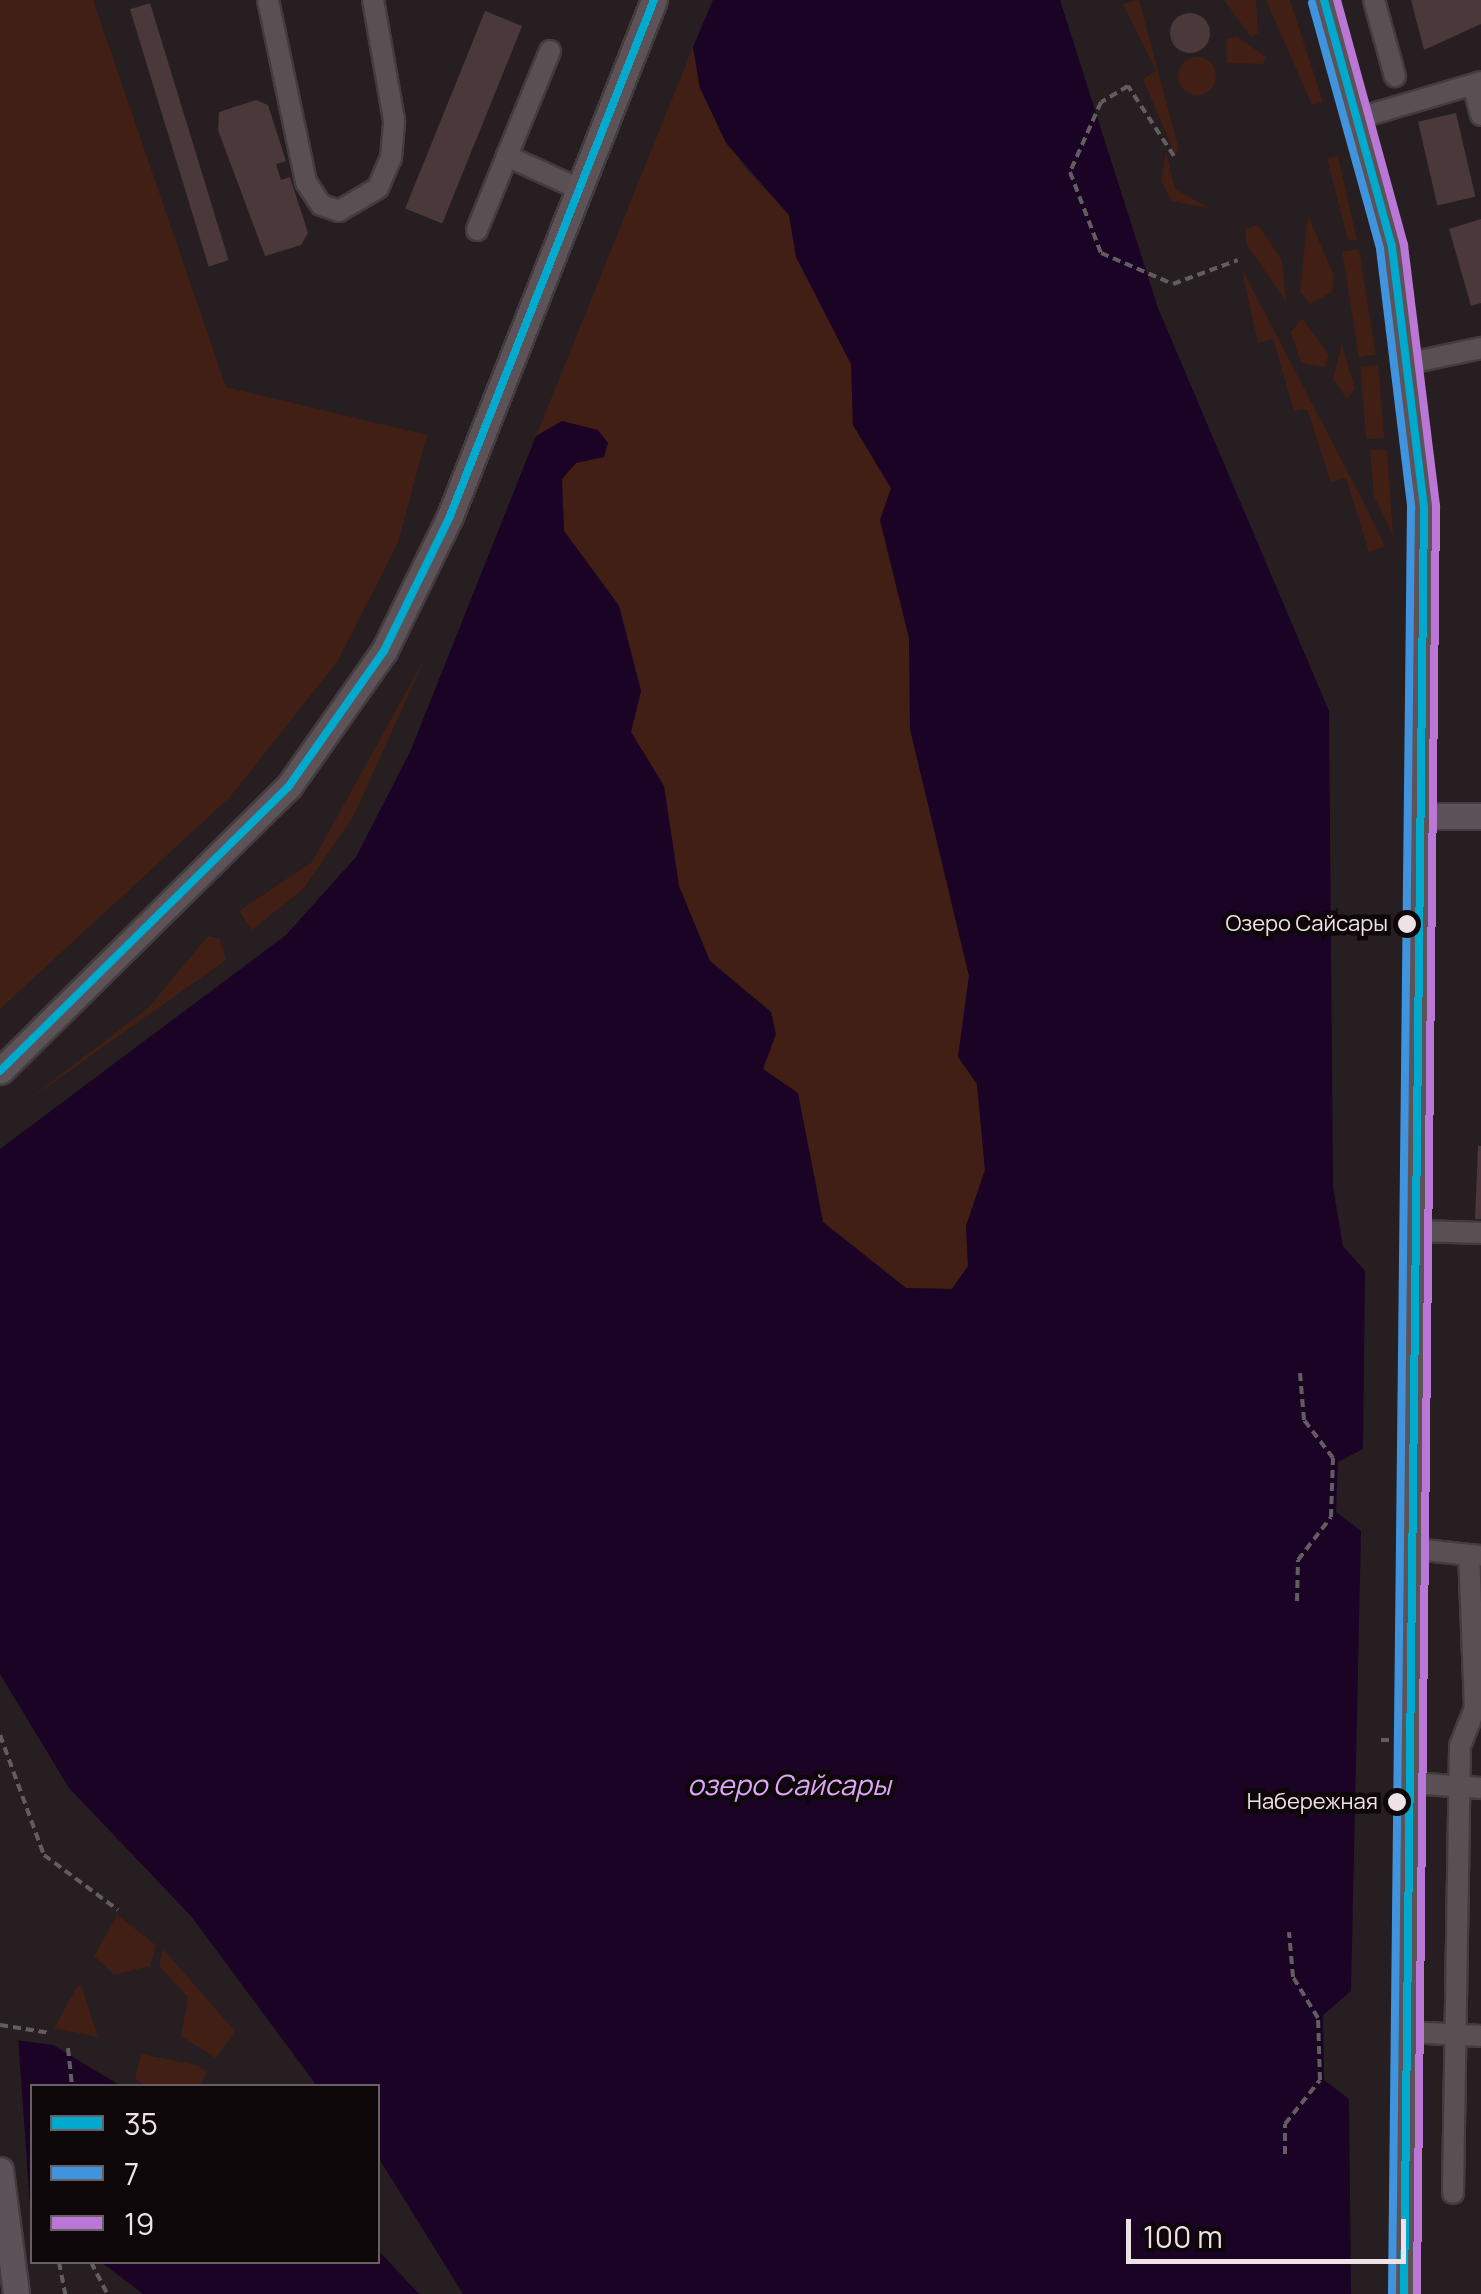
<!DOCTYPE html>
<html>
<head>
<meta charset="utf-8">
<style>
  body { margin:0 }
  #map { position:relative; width:1481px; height:2294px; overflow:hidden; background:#261e20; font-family:Manrope,sans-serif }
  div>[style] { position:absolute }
  .green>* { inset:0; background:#411f14; transform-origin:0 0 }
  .round { border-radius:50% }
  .water>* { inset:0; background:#1b0325 }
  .pier>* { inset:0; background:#261e20 }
  .building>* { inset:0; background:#4b383a; transform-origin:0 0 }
  .path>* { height:4px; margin-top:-2px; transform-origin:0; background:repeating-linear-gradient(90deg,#625d5f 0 8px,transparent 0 13px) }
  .roads { filter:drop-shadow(2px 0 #433c3e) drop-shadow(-2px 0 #433c3e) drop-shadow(0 2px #433c3e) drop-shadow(0 -2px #433c3e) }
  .minor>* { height:20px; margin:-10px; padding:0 10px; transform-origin:10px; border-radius:10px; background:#585052 }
  .major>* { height:25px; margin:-12.5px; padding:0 12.5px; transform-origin:12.5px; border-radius:12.5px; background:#5d5258 }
  .bridges { filter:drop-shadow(2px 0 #433c3e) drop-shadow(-2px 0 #433c3e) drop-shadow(0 2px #433c3e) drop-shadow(0 -2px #433c3e) }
  .major-bridge>* { height:25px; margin:-12.5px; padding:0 12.5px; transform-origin:12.5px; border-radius:12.5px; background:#5d5258 }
  .bus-1>* { height:8px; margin:-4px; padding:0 4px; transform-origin:4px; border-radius:4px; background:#00a9ce }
  .bus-2>* { height:8px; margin:-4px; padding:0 4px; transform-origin:4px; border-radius:4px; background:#4094de }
  .bus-3>* { height:8px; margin:-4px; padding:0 4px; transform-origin:4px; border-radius:4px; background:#ba77d6 }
  .dots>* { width:28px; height:28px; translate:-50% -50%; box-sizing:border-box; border:5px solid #0d0709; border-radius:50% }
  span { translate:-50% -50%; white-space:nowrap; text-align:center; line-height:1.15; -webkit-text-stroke:9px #0d0709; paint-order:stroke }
  .bus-label { font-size:22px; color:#eee2e6 }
  .right { translate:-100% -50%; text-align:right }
  .water-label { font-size:28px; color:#e1a5fc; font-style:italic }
  .legend { position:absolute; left:30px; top:2084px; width:350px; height:180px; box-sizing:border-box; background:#0d0709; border:2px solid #675f61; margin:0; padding:12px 18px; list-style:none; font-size:30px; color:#eee2e6 }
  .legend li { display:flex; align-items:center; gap:20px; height:50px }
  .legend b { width:50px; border:2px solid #675f61 }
  .scale { position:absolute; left:1126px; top:2219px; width:280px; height:45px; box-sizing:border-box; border:5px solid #eee2e6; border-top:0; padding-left:12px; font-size:30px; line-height:35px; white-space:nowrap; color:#eee2e6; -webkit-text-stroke:8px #0d0709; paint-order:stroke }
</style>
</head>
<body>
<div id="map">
  <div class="green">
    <i style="clip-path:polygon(0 0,93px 0,226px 387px,427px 435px,398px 543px,337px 662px,230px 797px,0 1009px)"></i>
    <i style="clip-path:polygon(1139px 0,1179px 150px,1175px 155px,1143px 79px,1156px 71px,1123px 4px)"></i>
    <i style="clip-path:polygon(1224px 0,1256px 0,1258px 33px,1251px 37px)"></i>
    <i style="clip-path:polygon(1266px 0,1290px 0,1323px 102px,1312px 105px)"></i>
    <i style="clip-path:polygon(1237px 36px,1266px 57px,1263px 64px,1227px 63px,1226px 40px)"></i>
    <i style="clip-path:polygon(693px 47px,700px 88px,743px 166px,789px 215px,796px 257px,851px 364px,853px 425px,891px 489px,880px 521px,909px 638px,910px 729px,969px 976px,958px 1057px,977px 1084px,985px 1170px,966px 1226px,968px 1266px,952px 1289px,906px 1288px,823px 1222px,798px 1093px,763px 1069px,776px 1034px,771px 1012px,710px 961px,679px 886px,664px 786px,631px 732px,641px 691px,619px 605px,564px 531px,562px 479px,575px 463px,604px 457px,563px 421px,536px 436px)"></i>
    <i class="round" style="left:1178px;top:57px;width:38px;height:38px"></i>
    <i style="clip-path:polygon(1166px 151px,1175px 189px,1211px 209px,1172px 201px,1161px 181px)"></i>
    <i style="clip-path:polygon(1338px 156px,1357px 240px,1348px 240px,1327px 158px)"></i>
    <i style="clip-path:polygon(1308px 215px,1334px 276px,1332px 292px,1310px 304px,1300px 292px)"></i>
    <i style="clip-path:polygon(1258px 225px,1282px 260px,1286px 301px,1246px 244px,1246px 229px)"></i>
    <i style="left:1359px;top:249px;width:107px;height:17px;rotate:81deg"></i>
    <i style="clip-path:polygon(1241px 267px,1364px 503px,1385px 546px,1369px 552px,1346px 478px,1331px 482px,1307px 409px,1294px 411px,1273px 339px,1258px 343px)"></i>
    <i style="clip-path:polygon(1302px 318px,1329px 355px,1325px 367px,1301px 363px,1291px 332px)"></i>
    <i style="clip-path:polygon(1342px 344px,1355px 389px,1347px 399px,1333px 379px)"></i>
    <i style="left:1378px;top:365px;width:73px;height:18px;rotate:85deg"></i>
    <i style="clip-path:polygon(1370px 450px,1387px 450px,1393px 534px,1374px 497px)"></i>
    <i style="clip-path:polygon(426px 656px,353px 817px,304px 888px,252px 930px,239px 911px,312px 862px)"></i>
    <i style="clip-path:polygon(208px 936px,219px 938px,226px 960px,21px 1105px,148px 1008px)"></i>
    <i style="clip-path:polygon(117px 1915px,156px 1945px,150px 1966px,114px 1975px,94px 1956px)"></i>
    <i style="clip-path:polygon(163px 1949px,235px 2031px,216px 2058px,181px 2036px,188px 1997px,159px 1966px)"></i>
    <i style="clip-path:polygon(78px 1985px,81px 1985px,98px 2037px,54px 2028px)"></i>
    <i style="clip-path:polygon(141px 2054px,197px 2065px,207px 2073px,199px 2086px,147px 2086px,135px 2079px)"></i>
  </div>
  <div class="water">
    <i style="clip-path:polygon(713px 0,1060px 0,1158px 308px,1329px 711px,1333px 1187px,1343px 1246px,1365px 1271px,1363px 1449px,1338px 1462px,1336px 1512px,1361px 1531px,1351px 1991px,1323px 2015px,1324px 2080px,1349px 2099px,1351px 2294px,463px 2294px,378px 2157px,378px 2086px,317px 2086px,191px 1916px,69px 1788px,0 1674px,0 1149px,286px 935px,356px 857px,410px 752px,536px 436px,562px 421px,598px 430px,608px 443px,604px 457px,576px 463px,562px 479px,564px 531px,619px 606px,641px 691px,631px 732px,664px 786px,679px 886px,710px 961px,771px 1012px,776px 1034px,763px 1069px,798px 1093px,823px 1222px,906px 1288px,952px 1289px,968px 1266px,966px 1226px,985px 1170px,977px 1084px,958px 1057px,969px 976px,910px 729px,909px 638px,880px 520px,891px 488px,853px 425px,851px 364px,796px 257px,789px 215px,726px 143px,700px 88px,693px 47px)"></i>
    <i style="clip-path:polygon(0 2038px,53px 2045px,121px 2086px,32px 2086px,32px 2230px)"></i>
    <i style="clip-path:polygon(378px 2250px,419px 2294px,143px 2294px,101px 2262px,378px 2262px)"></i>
  </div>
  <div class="pier">
    <i style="clip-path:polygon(0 2033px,18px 2035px,32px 2235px,0 2227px)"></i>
  </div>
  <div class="building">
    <i style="clip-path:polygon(1411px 0,1481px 0,1481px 24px,1424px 50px)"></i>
    <i style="left:150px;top:3px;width:269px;height:21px;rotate:73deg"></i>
    <i style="left:485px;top:11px;width:40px;height:213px;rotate:22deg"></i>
    <i class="round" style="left:1170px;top:13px;width:40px;height:40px"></i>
    <i style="clip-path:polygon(256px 100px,268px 105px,286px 161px,276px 164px,281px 180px,290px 177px,308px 233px,301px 245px,265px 256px,218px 130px,219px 112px)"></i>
    <i style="left:1456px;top:113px;width:86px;height:39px;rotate:77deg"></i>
    <i style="clip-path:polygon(1481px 219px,1481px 303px,1471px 306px,1449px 229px)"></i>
    <i style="clip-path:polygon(1478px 1146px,1481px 1146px,1481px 1219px,1475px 1219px)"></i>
  </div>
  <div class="path">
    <i style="left:1174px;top:156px;width:84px;rotate:-123.3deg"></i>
    <i style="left:1128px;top:86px;width:31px;rotate:149deg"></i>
    <i style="left:1101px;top:102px;width:77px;rotate:113.9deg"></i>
    <i style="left:1070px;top:172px;width:87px;rotate:69.1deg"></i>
    <i style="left:1101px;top:253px;width:78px;rotate:23.3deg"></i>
    <i style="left:1173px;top:284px;width:69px;rotate:-20.3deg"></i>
    <i style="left:1297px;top:1601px;width:41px;rotate:-88.6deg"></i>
    <i style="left:1298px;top:1560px;width:54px;rotate:-52.5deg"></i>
    <i style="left:1331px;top:1517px;width:59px;rotate:-88.1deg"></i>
    <i style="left:1333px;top:1458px;width:48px;rotate:-127.3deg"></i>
    <i style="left:1304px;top:1420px;width:47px;rotate:-94.9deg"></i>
    <i style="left:0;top:1735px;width:128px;rotate:69.9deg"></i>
    <i style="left:44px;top:1855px;width:92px;rotate:36.6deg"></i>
    <i style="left:1381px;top:1740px;width:10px"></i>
    <i style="left:0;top:2025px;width:51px;rotate:9.1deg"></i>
    <i style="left:68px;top:2048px;width:38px;rotate:84deg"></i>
    <i style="left:1285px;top:2154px;width:30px;rotate:-90deg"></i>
    <i style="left:1285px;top:2124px;width:56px;rotate:-51.5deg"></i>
    <i style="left:1320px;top:2080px;width:62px;rotate:-91.8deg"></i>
    <i style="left:1318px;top:2018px;width:48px;rotate:-121.4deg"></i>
    <i style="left:1293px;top:1977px;width:45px;rotate:-95.1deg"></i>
    <i style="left:59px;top:2262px;width:33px;rotate:79deg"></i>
    <i style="left:91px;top:2262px;width:36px;rotate:63deg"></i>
  </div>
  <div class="roads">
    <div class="minor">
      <i style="left:268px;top:0;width:186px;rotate:78.2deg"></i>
      <i style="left:306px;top:182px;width:27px;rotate:57deg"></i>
      <i style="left:321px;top:205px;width:19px;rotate:18deg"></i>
      <i style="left:339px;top:211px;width:45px;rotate:-30.5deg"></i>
      <i style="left:378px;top:188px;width:33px;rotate:-67deg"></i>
      <i style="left:391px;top:158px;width:38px;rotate:-85deg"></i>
      <i style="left:394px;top:120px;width:122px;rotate:-99.9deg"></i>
      <i style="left:1374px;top:0;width:79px;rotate:74.6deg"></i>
      <i style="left:550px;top:51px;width:113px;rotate:112.3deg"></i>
      <i style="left:507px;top:156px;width:79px;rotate:24.6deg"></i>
      <i style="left:1473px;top:85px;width:31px;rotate:75deg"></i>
      <i style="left:1362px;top:117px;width:124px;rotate:-16.4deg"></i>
      <i style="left:477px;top:230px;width:80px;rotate:-67.9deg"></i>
      <i style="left:1410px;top:363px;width:73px;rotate:-11.9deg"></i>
      <i style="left:1420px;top:1231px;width:61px;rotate:1.9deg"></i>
      <i style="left:1415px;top:1549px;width:64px;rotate:6.2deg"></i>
      <i style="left:1411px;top:1783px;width:70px;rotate:4.1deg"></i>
      <i style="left:1408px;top:2032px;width:73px;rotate:3.1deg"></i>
      <i style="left:1453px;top:2193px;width:447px;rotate:-89.1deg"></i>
      <i style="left:1460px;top:1746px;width:41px;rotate:-68.5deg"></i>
      <i style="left:1475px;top:1708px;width:153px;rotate:-92.2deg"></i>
    </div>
    <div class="major">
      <i style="left:1324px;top:0;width:256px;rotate:74.6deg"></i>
      <i style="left:1392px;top:247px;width:261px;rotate:83deg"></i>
      <i style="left:1424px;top:506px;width:1788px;rotate:90.64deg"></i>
      <i style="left:1426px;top:816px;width:55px"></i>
      <i style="left:0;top:1071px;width:406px;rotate:-44.6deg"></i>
      <i style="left:289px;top:786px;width:165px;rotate:-54.9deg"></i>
      <i style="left:384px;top:651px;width:150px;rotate:-63.9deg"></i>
      <i style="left:450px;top:516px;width:555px;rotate:-68.43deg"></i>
    </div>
  </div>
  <div class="bridges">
    <div class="major-bridge">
      <i style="left:0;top:2170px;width:125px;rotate:82.6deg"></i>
    </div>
  </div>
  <div class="bus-1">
    <i style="left:1324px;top:0;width:256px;rotate:74.6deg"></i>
    <i style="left:1392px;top:247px;width:261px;rotate:83deg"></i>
    <i style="left:1424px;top:506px;width:1788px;rotate:90.64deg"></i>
    <i style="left:0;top:1071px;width:406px;rotate:-44.6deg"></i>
    <i style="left:289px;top:786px;width:165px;rotate:-54.9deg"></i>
    <i style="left:384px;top:651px;width:150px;rotate:-63.9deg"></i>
    <i style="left:450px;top:516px;width:555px;rotate:-68.43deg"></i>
  </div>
  <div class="bus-2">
    <i style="left:1312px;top:3px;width:255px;rotate:74.5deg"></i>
    <i style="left:1380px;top:249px;width:260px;rotate:83.1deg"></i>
    <i style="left:1411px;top:507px;width:1787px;rotate:90.61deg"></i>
  </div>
  <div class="bus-3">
    <i style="left:1337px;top:0;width:254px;rotate:74.7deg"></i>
    <i style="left:1404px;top:245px;width:263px;rotate:83deg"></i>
    <i style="left:1436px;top:506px;width:1788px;rotate:90.61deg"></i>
  </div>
  <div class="dots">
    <i style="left:1407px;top:924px;background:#eee2e6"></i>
    <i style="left:1397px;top:1802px;background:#eee2e6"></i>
  </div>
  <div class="bus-label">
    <span class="right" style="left:1388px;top:924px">Озеро Сайсары</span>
    <span class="right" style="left:1378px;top:1802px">Набережная</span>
  </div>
  <div class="water-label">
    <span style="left:789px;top:1784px">озеро Сайсары</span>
  </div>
  <ul class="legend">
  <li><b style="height:12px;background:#00a9ce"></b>35</li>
  <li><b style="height:12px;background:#4094de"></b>7</li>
  <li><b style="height:12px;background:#ba77d6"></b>19</li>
  </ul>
  <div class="scale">100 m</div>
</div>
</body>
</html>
